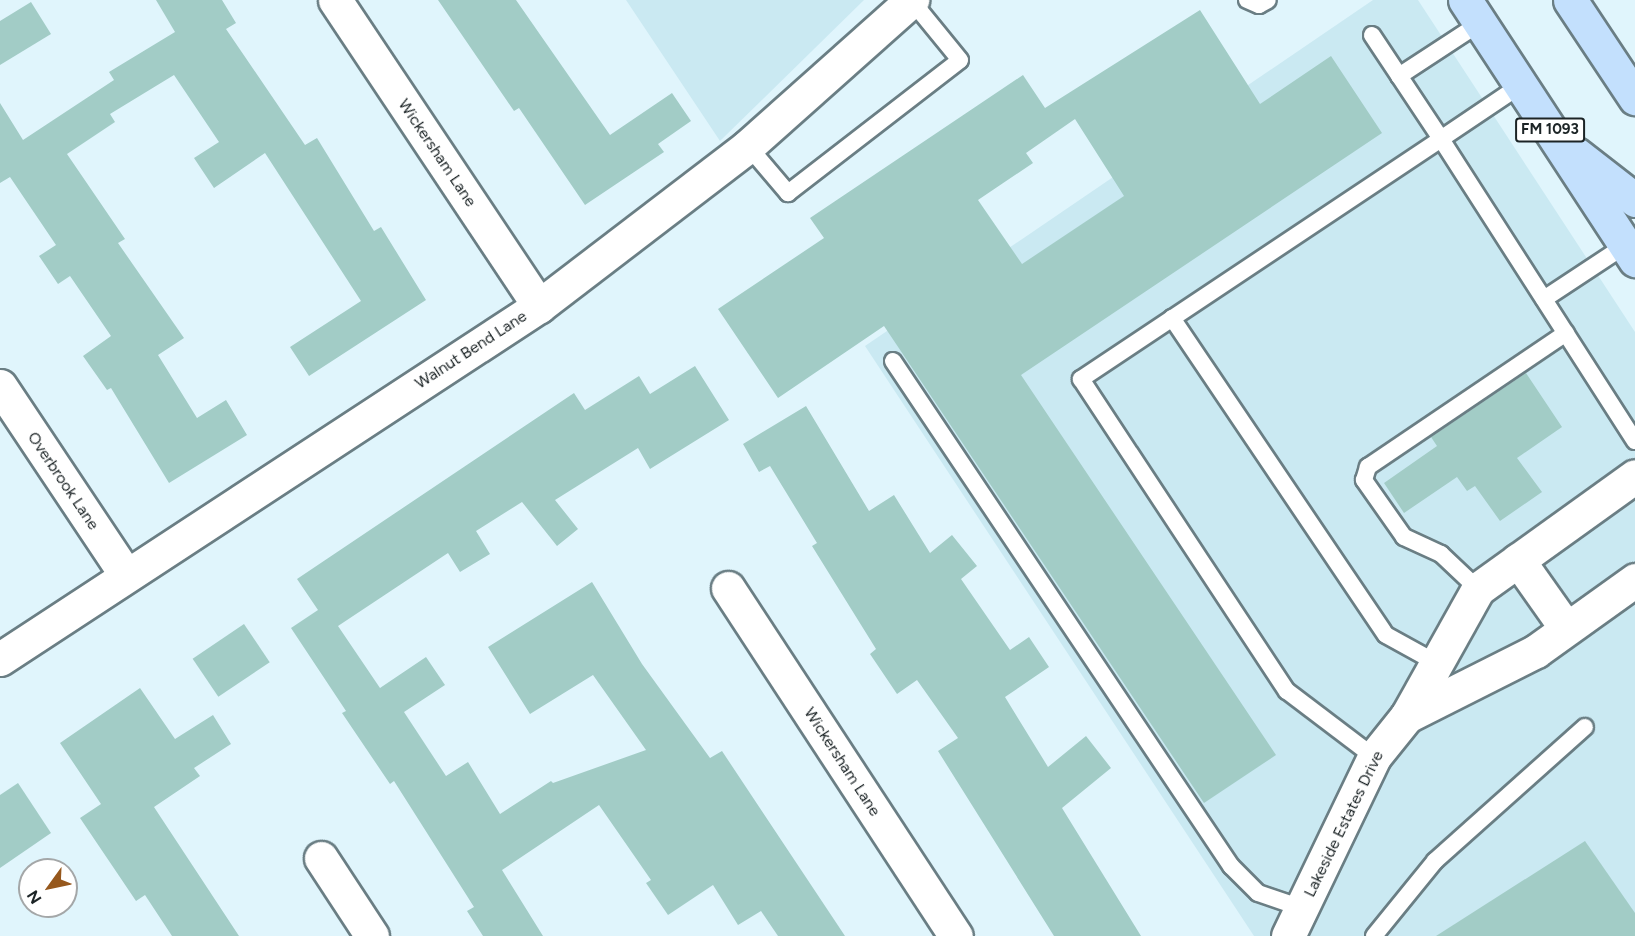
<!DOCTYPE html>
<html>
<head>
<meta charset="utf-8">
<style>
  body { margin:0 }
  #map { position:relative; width:1635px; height:936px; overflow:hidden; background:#e0f5fc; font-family:Figtree,sans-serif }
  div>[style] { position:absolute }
  .built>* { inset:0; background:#cae9f2 }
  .building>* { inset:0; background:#a2ccc6; transform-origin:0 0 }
  .roads { filter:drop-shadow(2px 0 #6a7e84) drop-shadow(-2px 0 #6a7e84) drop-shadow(0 2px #6a7e84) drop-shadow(0 -2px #6a7e84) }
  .service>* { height:16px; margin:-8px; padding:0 8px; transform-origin:8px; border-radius:8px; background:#fff }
  .minor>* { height:33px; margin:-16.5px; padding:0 16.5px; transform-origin:16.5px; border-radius:16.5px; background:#fff }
  .primary>* { height:33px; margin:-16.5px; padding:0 16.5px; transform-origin:16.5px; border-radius:16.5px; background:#c3e0fd }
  span { translate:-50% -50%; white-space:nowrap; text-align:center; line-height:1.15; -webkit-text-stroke:6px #fff; paint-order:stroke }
  .shield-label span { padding:2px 4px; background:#fff; border:2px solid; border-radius:4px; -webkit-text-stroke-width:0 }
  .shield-label { font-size:15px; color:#1c2426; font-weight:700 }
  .street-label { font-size:16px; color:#1c2426 }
  .north { position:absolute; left:18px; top:858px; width:60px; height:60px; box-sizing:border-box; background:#fff; border:2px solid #a4a7a8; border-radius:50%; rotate:237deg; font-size:16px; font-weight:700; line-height:24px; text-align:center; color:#1c2426 }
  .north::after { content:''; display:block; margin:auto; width:21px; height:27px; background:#96581d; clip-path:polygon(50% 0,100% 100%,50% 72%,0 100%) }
</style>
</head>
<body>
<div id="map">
  <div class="built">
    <i style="clip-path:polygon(626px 0,864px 0,720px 141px)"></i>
    <i style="clip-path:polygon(1373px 0,1418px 0,1635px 332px,1635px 936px,1254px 936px,865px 346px)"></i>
  </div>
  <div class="building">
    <i style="clip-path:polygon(156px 0,222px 0,236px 23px,226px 29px,305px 145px,317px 138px,374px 231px,381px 227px,426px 300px,309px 376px,290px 347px,361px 301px,265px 153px,214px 188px,194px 158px,219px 142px,174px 75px,110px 114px,115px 122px,67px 154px,125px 239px,118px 243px,184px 338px,158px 355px,197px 418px,226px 400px,247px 435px,169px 483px,111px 388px,107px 390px,83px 356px,111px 336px,70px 276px,58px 284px,39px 256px,56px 245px,10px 177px,0 183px,0 103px,23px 140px,114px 80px,109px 72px,175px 32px)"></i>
    <i style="clip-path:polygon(438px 0,516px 0,610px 135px,672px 93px,691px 121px,658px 144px,664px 152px,585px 205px,519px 108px,514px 111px)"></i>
    <i style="clip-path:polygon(31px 2px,51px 34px,0 65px,0 21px)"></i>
    <i style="clip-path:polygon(evenodd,1200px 10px,1260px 104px,1331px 56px,1382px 133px,1021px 375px,1276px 755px,1204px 803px,884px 326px,778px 398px,718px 309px,824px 238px,810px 218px,1023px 75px,1045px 108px,1200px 10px,1075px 119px,1124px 196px,1022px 264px,978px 200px,1033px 163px,1026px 153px,1075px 119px)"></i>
    <i style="clip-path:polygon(695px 366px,729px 420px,650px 469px,638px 448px,555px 500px,578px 529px,557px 546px,522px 502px,476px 531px,490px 554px,460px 572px,448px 553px,338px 626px,380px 688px,426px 657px,445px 685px,404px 712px,446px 776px,468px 762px,500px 814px,551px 781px,553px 783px,646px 750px,593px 675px,530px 714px,488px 647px,592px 582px,642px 664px,710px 758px,722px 751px,845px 936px,778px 936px,761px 911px,738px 925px,713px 885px,668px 915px,646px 883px,651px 880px,599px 805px,502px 870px,543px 936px,483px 936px,467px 911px,474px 907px,394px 781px,390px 784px,342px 713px,346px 711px,291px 628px,318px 610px,297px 579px,574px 393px,585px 410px,639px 376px,650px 394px)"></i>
    <i style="clip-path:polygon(1526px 373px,1562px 427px,1517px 458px,1542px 492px,1500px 521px,1475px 486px,1467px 491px,1457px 477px,1404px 513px,1384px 483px,1437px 446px,1431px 437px)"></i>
    <i style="clip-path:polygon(806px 406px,869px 511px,894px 495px,930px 553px,952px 535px,977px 566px,961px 579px,1010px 650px,1029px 637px,1049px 667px,1005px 697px,1048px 767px,1086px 736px,1111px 768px,1062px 808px,1141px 936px,1054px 936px,938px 751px,958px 738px,917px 680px,897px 694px,870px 654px,876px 649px,812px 546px,817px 543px,770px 466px,759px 472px,743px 444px)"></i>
    <i style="left:244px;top:624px;width:46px;height:62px;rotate:56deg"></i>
    <i style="clip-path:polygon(140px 688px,175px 739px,213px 715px,231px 744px,194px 768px,200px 776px,154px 807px,239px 936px,172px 936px,145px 895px,136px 901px,80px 818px,101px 804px,60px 743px)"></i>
    <i style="clip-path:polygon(18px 783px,51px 833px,0 868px,0 795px)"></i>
    <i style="clip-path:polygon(1585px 841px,1635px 913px,1635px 936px,1436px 936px)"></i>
  </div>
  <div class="roads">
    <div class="service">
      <i style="left:1247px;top:0;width:13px;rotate:23deg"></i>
      <i style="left:1259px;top:5px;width:10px;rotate:-29deg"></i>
      <i style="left:1372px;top:35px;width:125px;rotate:56.4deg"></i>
      <i style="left:1441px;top:139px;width:433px;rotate:146.3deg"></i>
      <i style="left:1081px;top:379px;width:374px;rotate:56.6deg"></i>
      <i style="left:1287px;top:691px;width:109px;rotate:37.2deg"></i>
      <i style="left:1399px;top:76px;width:97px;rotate:-33.2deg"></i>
      <i style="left:1521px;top:85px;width:97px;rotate:146deg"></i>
      <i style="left:1441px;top:139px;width:359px;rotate:57.3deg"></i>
      <i style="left:748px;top:146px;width:62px;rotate:49.6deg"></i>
      <i style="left:788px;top:193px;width:217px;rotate:-37.7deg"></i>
      <i style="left:960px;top:60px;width:77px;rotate:-129.2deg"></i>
      <i style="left:1544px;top:299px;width:98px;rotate:-33.4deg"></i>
      <i style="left:1172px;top:318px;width:382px;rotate:56deg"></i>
      <i style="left:1386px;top:635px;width:58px;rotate:28.8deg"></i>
      <i style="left:893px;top:361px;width:608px;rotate:56.21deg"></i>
      <i style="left:1231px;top:866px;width:38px;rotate:45deg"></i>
      <i style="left:1258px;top:893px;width:46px;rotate:18.8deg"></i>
      <i style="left:1478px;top:589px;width:51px;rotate:-136.6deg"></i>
      <i style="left:1441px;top:554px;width:41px;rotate:-155.3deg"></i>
      <i style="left:1404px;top:537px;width:70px;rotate:-125.1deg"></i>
      <i style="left:1364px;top:480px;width:14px;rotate:-73deg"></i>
      <i style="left:1368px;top:467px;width:239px;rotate:-34.1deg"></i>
      <i style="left:1374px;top:936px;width:97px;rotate:-50.9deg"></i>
      <i style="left:1435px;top:861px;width:201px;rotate:-41.8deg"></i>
    </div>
    <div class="minor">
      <i style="left:335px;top:0;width:368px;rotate:56.3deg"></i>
      <i style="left:0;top:386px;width:227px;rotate:56.3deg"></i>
      <i style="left:1518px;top:560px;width:83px;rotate:54.8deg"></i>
      <i style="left:728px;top:588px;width:416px;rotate:56.8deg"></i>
      <i style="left:0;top:659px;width:644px;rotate:-33.22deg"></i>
      <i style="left:539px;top:306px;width:263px;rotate:-37.4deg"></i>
      <i style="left:748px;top:146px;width:220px;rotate:-41.7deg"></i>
      <i style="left:1407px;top:716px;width:144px;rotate:-26.7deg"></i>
      <i style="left:1536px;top:651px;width:122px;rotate:-35.6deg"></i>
      <i style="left:321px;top:858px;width:93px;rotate:56.8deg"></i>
      <i style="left:1288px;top:936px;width:199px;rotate:-64.3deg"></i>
      <i style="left:1374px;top:757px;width:53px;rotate:-51.2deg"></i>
      <i style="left:1407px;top:716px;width:145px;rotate:-60.8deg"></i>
      <i style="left:1478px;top:589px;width:193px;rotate:-35.7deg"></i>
    </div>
    <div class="primary">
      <i style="left:1465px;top:0;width:311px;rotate:56.8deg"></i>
      <i style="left:1570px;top:0;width:118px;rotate:56.4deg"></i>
      <i style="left:1576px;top:154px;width:75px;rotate:37.9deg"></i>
    </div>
  </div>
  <div class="shield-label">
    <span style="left:1550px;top:130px">FM 1093</span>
  </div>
  <div class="street-label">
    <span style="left:437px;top:153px;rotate:56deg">Wickersham Lane</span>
    <span style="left:471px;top:350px;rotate:-33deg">Walnut Bend Lane</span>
    <span style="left:63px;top:481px;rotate:56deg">Overbrook Lane</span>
    <span style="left:842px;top:762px;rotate:57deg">Wickersham Lane</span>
    <span style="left:1344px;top:824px;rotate:-64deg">Lakeside Estates Drive</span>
  </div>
  <div class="north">N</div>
</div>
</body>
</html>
